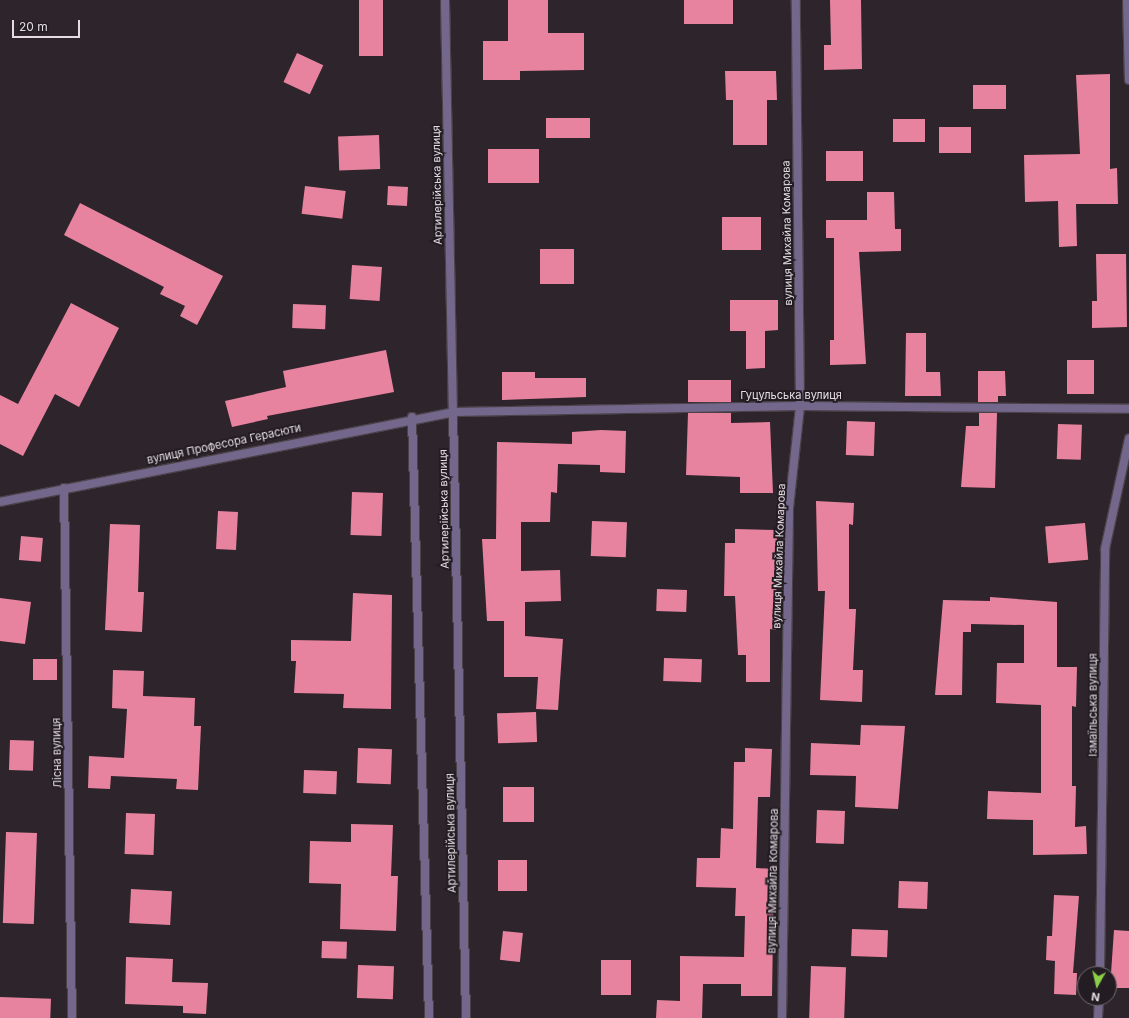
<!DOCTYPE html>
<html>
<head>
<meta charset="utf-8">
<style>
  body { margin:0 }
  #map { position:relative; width:1129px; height:1018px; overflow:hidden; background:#2e252c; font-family:Inter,sans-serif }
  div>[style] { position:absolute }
  .building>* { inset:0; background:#e8839f; transform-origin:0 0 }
  .roads { filter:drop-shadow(1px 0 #4b4249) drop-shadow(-1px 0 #4b4249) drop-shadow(0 1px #4b4249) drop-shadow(0 -1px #4b4249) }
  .service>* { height:8px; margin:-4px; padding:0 4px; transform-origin:4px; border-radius:4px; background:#73688c }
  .minor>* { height:8px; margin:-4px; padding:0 4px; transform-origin:4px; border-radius:4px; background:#73688c }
  .tertiary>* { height:8px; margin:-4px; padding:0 4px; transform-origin:4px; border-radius:4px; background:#73688c }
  span { translate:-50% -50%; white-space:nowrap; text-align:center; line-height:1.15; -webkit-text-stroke:4px #241c23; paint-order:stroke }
  .street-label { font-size:11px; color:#e3dde2 }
  .north { position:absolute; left:1077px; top:966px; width:40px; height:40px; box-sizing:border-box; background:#241c23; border:1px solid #70696f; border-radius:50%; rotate:188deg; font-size:11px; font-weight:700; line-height:16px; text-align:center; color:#e3dde2 }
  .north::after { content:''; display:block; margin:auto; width:14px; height:18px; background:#8bce46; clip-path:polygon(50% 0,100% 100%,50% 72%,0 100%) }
  .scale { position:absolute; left:12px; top:20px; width:68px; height:18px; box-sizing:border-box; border:2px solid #e3dde2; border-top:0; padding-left:5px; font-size:12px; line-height:14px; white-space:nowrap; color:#e3dde2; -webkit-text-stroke:3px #241c23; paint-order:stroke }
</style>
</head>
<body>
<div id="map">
  <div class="building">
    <i style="left:359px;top:0;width:24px;height:56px"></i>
    <i style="clip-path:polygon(508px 0,548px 0,548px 33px,584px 33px,584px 70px,520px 71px,520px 80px,483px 80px,483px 41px,508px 41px)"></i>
    <i style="left:684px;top:0;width:49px;height:24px"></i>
    <i style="clip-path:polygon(830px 0,861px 0,862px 69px,824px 70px,824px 45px,831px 45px)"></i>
    <i style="left:297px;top:53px;width:29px;height:32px;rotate:25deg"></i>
    <i style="clip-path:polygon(725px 71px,776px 71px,777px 100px,767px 100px,767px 145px,733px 145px,733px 100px,726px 100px)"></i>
    <i style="clip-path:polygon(1110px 74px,1110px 169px,1117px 168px,1118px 204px,1076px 204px,1077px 246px,1059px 247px,1058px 201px,1025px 202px,1024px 155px,1080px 154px,1076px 75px)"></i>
    <i style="left:1006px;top:85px;width:24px;height:33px;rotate:90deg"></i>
    <i style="left:590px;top:118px;width:20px;height:44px;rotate:90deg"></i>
    <i style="left:893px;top:119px;width:32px;height:23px"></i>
    <i style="left:939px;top:127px;width:32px;height:26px"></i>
    <i style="left:379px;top:135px;width:34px;height:41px;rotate:88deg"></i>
    <i style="left:488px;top:149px;width:51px;height:34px"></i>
    <i style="left:826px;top:151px;width:37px;height:30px"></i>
    <i style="left:305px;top:186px;width:41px;height:28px;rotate:7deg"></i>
    <i style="left:388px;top:186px;width:20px;height:19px;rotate:3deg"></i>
    <i style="clip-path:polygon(867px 192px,894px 192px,895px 229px,901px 229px,901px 251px,859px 252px,866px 364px,830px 365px,830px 340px,834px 340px,834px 238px,826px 238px,826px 220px,867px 220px)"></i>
    <i style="clip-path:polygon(80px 203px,223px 276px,197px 325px,180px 316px,185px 306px,160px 294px,164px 287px,64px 235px)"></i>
    <i style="left:722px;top:217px;width:39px;height:33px"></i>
    <i style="left:540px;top:249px;width:34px;height:35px"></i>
    <i style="clip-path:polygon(1096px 254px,1126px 254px,1127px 327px,1092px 328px,1092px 301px,1097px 301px)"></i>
    <i style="left:352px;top:265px;width:30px;height:34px;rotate:4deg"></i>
    <i style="clip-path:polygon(730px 300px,778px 300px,778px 330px,765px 331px,765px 368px,746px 369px,746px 331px,730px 331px)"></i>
    <i style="clip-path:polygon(71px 303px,119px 328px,79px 407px,55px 394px,23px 456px,0 444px,0 395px,18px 404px)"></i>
    <i style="left:293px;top:304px;width:33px;height:24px;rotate:2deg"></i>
    <i style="clip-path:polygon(906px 333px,926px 333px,926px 372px,940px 372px,941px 396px,905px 396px)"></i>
    <i style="clip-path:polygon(386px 350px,394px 392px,267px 416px,268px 419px,232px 427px,225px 401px,286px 387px,283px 371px)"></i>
    <i style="left:1094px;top:360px;width:34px;height:27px;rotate:90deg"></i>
    <i style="clip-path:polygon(978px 371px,1005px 371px,1006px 396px,998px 396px,998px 402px,978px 402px)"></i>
    <i style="clip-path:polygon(502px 372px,535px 372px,535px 378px,586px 378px,586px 397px,502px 400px)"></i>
    <i style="left:688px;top:380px;width:43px;height:22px"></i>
    <i style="clip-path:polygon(688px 413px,731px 413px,731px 423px,770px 422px,773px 493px,740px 493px,740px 477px,686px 475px)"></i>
    <i style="clip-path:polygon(979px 413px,997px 413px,995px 488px,961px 487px,966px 426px,979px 426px)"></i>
    <i style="left:847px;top:421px;width:28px;height:34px;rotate:2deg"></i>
    <i style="left:1058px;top:424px;width:24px;height:35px;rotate:2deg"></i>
    <i style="clip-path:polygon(601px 430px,626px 431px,625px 473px,600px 472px,600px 465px,558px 464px,557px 493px,551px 492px,550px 522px,521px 522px,521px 571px,560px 570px,561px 601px,525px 602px,525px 636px,563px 639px,558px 710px,536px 709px,538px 677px,504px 677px,504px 621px,487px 621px,482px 539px,496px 539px,497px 442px,572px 444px,572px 432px)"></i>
    <i style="left:352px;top:492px;width:31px;height:43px;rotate:2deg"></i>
    <i style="clip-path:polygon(816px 501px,854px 503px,853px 525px,849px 524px,849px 609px,856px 609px,853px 670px,863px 670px,862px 702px,820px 700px,825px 591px,818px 591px)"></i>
    <i style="left:218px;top:511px;width:20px;height:38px;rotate:3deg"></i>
    <i style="left:592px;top:521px;width:35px;height:35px;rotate:2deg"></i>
    <i style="left:1085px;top:523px;width:37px;height:40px;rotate:85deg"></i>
    <i style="clip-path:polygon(110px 524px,140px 525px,138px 592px,144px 592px,142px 632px,105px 630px)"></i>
    <i style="clip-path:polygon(735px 529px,777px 530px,776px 630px,770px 629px,770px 682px,746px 682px,746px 655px,738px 655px,735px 596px,724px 596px,725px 543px,735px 543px)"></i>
    <i style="left:21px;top:536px;width:22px;height:24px;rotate:5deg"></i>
    <i style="left:657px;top:589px;width:30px;height:22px;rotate:2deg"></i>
    <i style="clip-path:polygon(353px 593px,392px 595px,391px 709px,343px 708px,344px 694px,294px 693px,296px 661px,291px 661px,291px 640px,351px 641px)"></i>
    <i style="clip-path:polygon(990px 597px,1057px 602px,1057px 667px,1077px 667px,1076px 707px,1072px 706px,1072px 786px,1076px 786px,1075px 827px,1086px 826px,1087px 854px,1033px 855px,1033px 820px,987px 819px,988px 791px,1041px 793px,1041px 705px,996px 703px,997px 663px,1024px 663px,1024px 625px,971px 624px,971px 632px,963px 632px,962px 695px,935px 695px,943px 600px,990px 601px)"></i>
    <i style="clip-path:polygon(0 598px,31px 602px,25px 644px,0 641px)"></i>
    <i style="left:664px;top:658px;width:38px;height:23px;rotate:2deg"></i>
    <i style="left:33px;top:659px;width:24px;height:21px"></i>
    <i style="clip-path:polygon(113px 670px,144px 671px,143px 696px,195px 698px,194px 726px,201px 726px,198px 790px,176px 789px,177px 779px,111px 776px,110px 789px,88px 788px,89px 756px,124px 758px,127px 709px,112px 708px)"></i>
    <i style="left:536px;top:712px;width:30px;height:39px;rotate:88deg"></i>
    <i style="clip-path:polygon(861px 725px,905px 726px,898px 809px,855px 807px,856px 776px,810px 775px,811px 743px,860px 745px)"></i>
    <i style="left:10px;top:740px;width:24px;height:30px;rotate:2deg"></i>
    <i style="left:358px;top:748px;width:34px;height:35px;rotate:2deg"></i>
    <i style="clip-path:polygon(745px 748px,772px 749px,770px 797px,758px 797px,756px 868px,774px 869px,772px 996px,741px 996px,741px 984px,703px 984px,702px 1018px,656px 1018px,657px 1000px,680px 1001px,680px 956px,744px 957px,745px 916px,735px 916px,736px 888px,696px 887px,697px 858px,720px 858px,721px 828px,733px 829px,734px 762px,745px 762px)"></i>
    <i style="left:304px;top:770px;width:33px;height:23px;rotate:2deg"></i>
    <i style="left:534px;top:787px;width:35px;height:31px;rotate:90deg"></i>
    <i style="left:817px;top:810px;width:28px;height:33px;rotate:2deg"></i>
    <i style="left:126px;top:813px;width:29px;height:41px;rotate:2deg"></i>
    <i style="clip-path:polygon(351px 824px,393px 825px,391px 876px,398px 876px,396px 931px,340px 929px,341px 884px,309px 883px,310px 841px,351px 842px)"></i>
    <i style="left:6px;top:832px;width:31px;height:91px;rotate:2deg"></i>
    <i style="left:527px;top:860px;width:31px;height:29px;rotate:90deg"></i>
    <i style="left:899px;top:881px;width:29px;height:27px;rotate:2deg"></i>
    <i style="left:131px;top:889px;width:41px;height:34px;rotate:3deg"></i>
    <i style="clip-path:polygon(1054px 895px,1079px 896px,1073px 973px,1077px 973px,1076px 995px,1054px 994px,1055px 961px,1046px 960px,1047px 936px,1052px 936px)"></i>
    <i style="left:852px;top:929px;width:36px;height:27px;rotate:2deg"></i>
    <i style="clip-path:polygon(1114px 930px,1129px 931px,1129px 988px,1110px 988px)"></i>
    <i style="left:503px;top:931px;width:20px;height:29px;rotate:6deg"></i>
    <i style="left:322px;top:941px;width:25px;height:17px;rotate:2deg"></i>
    <i style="clip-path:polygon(126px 957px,173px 959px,172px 982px,208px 983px,206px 1014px,183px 1013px,183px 1006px,125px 1004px)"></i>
    <i style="left:601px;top:960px;width:30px;height:35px"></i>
    <i style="left:358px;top:965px;width:36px;height:33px;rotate:2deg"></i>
    <i style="left:811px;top:966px;width:35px;height:52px;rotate:2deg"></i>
    <i style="left:0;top:997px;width:51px;height:21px;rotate:2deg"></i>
  </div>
  <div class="roads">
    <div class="service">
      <i style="left:412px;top:417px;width:601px;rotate:88.38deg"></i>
    </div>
    <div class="minor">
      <i style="left:445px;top:0;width:412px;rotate:88.9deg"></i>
      <i style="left:453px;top:412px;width:347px;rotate:-1deg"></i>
      <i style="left:800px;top:406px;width:329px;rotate:0.5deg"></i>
      <i style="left:1127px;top:0;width:80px;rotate:88.6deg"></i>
      <i style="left:64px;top:488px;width:530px;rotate:89.14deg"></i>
      <i style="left:1100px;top:974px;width:425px;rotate:-89.3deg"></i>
      <i style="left:1105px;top:549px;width:113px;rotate:-77.7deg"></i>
      <i style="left:782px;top:1018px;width:510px;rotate:-89.21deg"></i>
      <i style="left:789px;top:508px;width:103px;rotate:-83.8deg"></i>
      <i style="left:800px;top:406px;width:406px;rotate:-90.6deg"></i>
      <i style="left:1098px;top:1018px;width:20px;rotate:-87deg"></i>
    </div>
    <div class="tertiary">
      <i style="left:0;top:502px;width:462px;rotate:-11.2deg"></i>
      <i style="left:453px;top:412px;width:606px;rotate:88.77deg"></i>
    </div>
  </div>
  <div class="street-label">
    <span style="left:437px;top:185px;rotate:-91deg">Артилерійська вулиця</span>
    <span style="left:787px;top:233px;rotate:-91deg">вулиця Михайла Комарова</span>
    <span style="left:791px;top:395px">Гуцульська вулиця</span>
    <span style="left:224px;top:444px;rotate:-12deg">вулиця Професора Герасюти</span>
    <span style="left:444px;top:509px;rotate:-91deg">Артилерійська вулиця</span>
    <span style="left:779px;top:556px;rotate:-88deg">вулиця Михайла Комарова</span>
    <span style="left:1093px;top:705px;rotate:-90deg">Ізмаїльська вулиця</span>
    <span style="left:57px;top:753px;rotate:-91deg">Лісна вулиця</span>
    <span style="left:451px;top:833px;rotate:-91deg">Артилерійська вулиця</span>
    <span style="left:773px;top:881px;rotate:-89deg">вулиця Михайла Комарова</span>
  </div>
  <div class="north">N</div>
  <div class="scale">20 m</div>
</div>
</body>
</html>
